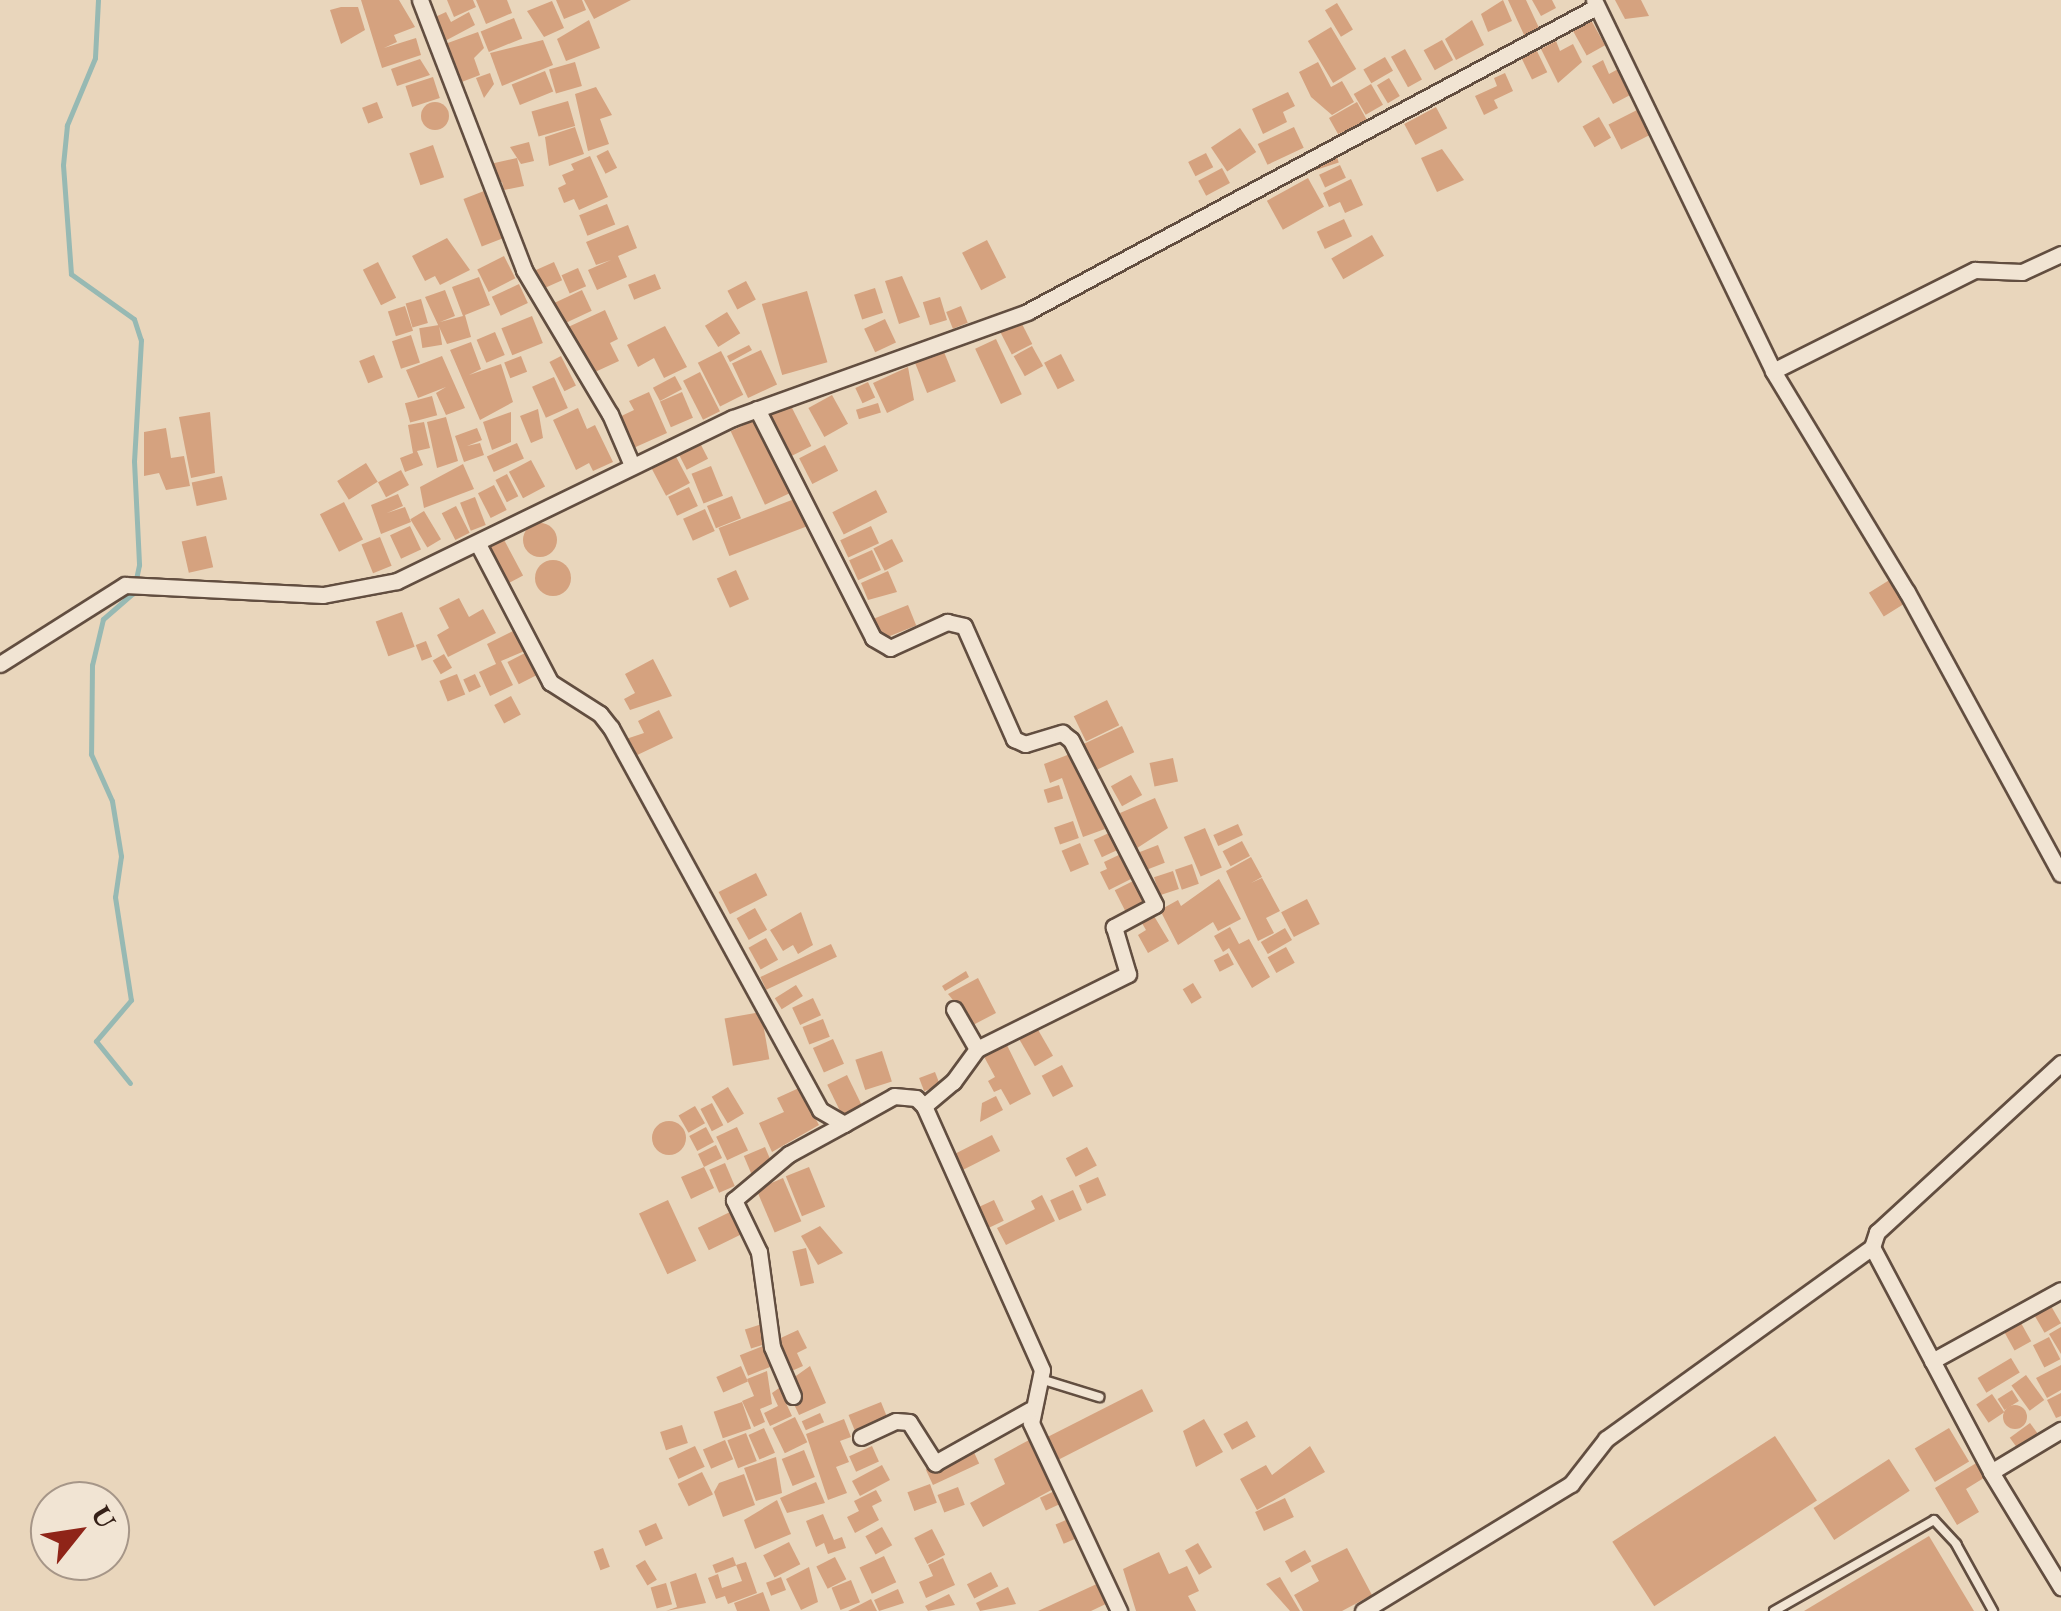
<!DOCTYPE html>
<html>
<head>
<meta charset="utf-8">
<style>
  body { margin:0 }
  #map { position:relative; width:2061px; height:1611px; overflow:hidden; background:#e9d6bc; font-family:"EB Garamond",serif }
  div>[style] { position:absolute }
  .stream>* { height:5px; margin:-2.5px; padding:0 2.5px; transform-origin:2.5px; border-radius:2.5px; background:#97b9b3 }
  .building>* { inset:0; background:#d5a27f; transform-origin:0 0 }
  .round { border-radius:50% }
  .roads { filter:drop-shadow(2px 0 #624e40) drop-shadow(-2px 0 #624e40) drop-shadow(0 2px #624e40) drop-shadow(0 -2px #624e40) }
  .lane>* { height:8px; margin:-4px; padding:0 4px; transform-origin:4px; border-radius:4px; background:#f1e4d3 }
  .street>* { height:15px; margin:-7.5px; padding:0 7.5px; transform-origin:7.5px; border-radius:7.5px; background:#f1e4d3 }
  span { translate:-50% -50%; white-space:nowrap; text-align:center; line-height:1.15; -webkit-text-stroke:10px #f1e4d3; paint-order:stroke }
  .north { position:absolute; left:30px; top:1481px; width:100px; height:100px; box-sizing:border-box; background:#f1e4d3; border:2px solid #a69688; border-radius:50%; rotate:60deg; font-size:28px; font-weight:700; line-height:40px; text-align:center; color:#352017 }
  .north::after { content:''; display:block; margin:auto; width:35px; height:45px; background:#8f2418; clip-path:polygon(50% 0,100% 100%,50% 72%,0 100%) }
</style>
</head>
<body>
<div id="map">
  <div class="stream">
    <i style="left:98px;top:0;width:58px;rotate:93deg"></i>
    <i style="left:95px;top:58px;width:73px;rotate:112.7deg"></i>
    <i style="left:67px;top:125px;width:40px;rotate:95.7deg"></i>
    <i style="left:63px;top:165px;width:109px;rotate:85.8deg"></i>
    <i style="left:71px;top:274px;width:77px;rotate:35.5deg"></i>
    <i style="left:134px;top:319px;width:22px;rotate:72deg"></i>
    <i style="left:141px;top:340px;width:121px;rotate:93.3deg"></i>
    <i style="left:134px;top:461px;width:104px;rotate:87.2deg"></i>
    <i style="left:139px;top:565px;width:29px;rotate:102deg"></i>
    <i style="left:133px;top:593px;width:40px;rotate:139deg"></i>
    <i style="left:103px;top:619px;width:47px;rotate:103.4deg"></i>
    <i style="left:92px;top:665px;width:89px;rotate:90.6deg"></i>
    <i style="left:91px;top:754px;width:51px;rotate:65.9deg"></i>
    <i style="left:112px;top:801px;width:56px;rotate:80.7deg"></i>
    <i style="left:121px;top:856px;width:41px;rotate:98.3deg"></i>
    <i style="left:115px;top:897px;width:104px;rotate:81.2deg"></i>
    <i style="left:131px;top:1000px;width:54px;rotate:130.5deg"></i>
    <i style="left:96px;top:1041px;width:54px;rotate:51deg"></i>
  </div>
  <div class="building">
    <i style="clip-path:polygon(361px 0,399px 0,415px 27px,394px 35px,397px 42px,384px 48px,416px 38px,421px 55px,382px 68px)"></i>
    <i style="clip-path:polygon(447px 0,473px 0,476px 7px,454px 17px)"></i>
    <i style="clip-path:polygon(476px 0,507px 0,512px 13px,486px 24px)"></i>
    <i style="clip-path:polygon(556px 0,582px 0,586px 10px,564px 19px)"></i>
    <i style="clip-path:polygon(584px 0,631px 0,594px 19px)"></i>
    <i style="clip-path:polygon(1503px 0,1512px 21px,1488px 32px,1481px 14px)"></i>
    <i style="clip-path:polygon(1508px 0,1526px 0,1540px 30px,1525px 37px)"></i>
    <i style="clip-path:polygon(1532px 0,1552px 0,1556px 8px,1541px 16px)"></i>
    <i style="clip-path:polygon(1615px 0,1641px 0,1649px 16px,1625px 19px)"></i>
    <i style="clip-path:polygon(552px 1px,564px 28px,544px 37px,527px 11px)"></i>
    <i style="left:1337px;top:3px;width:31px;height:14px;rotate:59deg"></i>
    <i style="clip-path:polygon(341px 7px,358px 7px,365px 30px,341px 44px,330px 10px)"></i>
    <i style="clip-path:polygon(446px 12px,451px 22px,469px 12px,475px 25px,445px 41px,433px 18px)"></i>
    <i style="left:514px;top:18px;width:22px;height:36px;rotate:68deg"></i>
    <i style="clip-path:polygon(589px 20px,600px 48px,566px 61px,557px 39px)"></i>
    <i style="clip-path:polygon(1472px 20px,1484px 45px,1456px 60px,1445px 39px)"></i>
    <i style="left:1591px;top:20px;width:29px;height:21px;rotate:61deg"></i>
    <i style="left:1331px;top:27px;width:49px;height:27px;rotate:59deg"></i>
    <i style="clip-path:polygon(478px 32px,484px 48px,474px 58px,480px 75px,459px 83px,445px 44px)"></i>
    <i style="clip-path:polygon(543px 40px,553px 65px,502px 86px,490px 53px)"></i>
    <i style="left:1442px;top:40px;width:23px;height:21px;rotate:61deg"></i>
    <i style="clip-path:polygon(1556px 41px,1560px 51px,1573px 44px,1582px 62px,1558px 83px,1541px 49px)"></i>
    <i style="left:1535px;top:47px;width:28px;height:17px;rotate:64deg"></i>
    <i style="left:1405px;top:49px;width:35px;height:16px;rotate:61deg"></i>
    <i style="left:1385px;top:57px;width:16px;height:25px;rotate:60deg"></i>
    <i style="clip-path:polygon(420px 59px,430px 75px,397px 86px,391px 69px)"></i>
    <i style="clip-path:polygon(1603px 60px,1609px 74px,1620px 68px,1634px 93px,1613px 104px,1592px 66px)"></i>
    <i style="left:575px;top:62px;width:25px;height:27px;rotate:74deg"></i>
    <i style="clip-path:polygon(1318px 62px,1331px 87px,1342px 81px,1354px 102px,1332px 115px,1311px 97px,1299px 72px)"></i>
    <i style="left:545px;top:71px;width:22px;height:36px;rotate:68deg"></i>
    <i style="clip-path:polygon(490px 73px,494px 84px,484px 98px,476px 78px)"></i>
    <i style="clip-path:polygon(1505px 73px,1513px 91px,1494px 100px,1498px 108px,1484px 115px,1475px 96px,1497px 86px,1494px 78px)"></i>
    <i style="left:433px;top:77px;width:22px;height:29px;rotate:72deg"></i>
    <i style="left:1389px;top:78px;width:21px;height:14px;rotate:59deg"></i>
    <i style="left:1371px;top:84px;width:24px;height:20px;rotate:60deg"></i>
    <i style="clip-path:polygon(596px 87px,612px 115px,600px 119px,609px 144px,588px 151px,575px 94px)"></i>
    <i style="clip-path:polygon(1288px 92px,1295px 106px,1283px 112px,1287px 122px,1263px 134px,1252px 109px)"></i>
    <i style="left:568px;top:101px;width:26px;height:38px;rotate:74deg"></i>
    <i style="left:377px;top:102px;width:17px;height:16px;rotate:69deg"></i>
    <i style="clip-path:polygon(1357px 102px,1368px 122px,1338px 134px,1329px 118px)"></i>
    <i class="round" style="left:421px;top:102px;width:28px;height:28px"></i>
    <i style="left:1436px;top:107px;width:24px;height:36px;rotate:62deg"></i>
    <i style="left:1637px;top:110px;width:28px;height:32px;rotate:63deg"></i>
    <i style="left:1599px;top:117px;width:24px;height:19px;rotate:60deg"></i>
    <i style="clip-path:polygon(575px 127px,584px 154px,549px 166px,545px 137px)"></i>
    <i style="left:1294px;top:127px;width:23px;height:40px;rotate:65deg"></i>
    <i style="left:1240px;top:128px;width:29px;height:35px;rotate:56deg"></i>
    <i style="clip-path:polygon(529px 142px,534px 161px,521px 164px,510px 147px)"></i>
    <i style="left:433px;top:145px;width:34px;height:25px;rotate:71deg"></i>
    <i style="clip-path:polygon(1442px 149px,1464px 180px,1437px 192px,1421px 158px)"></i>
    <i style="left:608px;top:150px;width:20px;height:13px;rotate:63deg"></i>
    <i style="left:1206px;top:153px;width:16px;height:20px;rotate:63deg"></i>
    <i style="left:1336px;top:154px;width:9px;height:25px;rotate:72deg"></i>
    <i style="clip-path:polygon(590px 156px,608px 197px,579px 210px,574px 199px,564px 203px,558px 188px,566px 184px,562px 175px,574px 170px,571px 164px)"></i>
    <i style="clip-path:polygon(517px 158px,524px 186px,504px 190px,502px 182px,495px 183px,490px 164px)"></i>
    <i style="left:1340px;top:165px;width:14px;height:23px;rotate:65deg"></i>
    <i style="left:1222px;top:168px;width:17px;height:27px;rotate:62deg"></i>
    <i style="left:1308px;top:178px;width:33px;height:47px;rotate:61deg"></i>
    <i style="clip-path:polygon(1351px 179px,1363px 205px,1345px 213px,1340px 202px,1329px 207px,1323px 193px)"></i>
    <i style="left:484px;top:191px;width:51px;height:22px;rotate:69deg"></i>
    <i style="left:607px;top:204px;width:22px;height:30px;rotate:68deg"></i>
    <i style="left:1344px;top:219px;width:19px;height:30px;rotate:65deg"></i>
    <i style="clip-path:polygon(628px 225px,637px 248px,618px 256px,627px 277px,597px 290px,588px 270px,611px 260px,596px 265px,586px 242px)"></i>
    <i style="left:1372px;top:235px;width:24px;height:47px;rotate:60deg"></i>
    <i style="clip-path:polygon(447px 238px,470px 270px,440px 285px,435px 276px,425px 281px,412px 256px)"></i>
    <i style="left:987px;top:240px;width:42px;height:28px;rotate:63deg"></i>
    <i style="left:504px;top:256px;width:25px;height:30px;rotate:63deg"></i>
    <i style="left:378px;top:262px;width:40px;height:17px;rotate:63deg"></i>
    <i style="left:554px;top:262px;width:20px;height:24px;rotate:66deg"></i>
    <i style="left:578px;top:268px;width:20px;height:18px;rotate:66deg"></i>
    <i style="left:655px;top:274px;width:16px;height:29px;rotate:68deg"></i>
    <i style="clip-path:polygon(902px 276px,920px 317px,899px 324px,885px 281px)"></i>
    <i style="clip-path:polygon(479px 277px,490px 305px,465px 315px,471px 337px,447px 344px,425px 297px,445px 290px,455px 316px,440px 322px,463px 316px,452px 287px)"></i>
    <i style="left:746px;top:281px;width:21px;height:21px;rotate:62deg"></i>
    <i style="left:519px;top:284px;width:21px;height:30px;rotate:65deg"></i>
    <i style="left:875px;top:288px;width:26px;height:22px;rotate:72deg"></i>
    <i style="left:582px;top:290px;width:23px;height:33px;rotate:65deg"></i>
    <i style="left:807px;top:291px;width:74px;height:47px;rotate:74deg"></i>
    <i style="left:940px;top:297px;width:24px;height:18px;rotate:73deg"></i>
    <i style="left:421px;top:299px;width:25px;height:16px;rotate:74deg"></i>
    <i style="left:405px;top:306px;width:26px;height:18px;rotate:72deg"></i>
    <i style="left:961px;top:306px;width:18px;height:16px;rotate:68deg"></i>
    <i style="clip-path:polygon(605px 310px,618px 339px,610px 343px,619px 361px,595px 372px,566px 328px)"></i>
    <i style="left:727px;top:312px;width:25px;height:26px;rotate:58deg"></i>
    <i style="left:532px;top:316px;width:29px;height:33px;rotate:68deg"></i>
    <i style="left:885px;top:319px;width:26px;height:23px;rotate:65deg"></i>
    <i style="left:1020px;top:320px;width:27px;height:23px;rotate:63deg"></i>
    <i style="left:439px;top:325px;width:20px;height:20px;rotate:81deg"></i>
    <i style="clip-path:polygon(665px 326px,687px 367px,664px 378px,654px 358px,638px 367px,627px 345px)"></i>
    <i style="left:495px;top:332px;width:25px;height:20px;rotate:67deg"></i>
    <i style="left:411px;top:335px;width:29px;height:20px;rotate:72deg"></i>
    <i style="left:996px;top:339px;width:61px;height:23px;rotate:65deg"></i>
    <i style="clip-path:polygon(471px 342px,481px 369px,469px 375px,501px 364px,513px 402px,480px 420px,450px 350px)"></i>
    <i style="clip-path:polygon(749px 345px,752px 350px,730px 362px,727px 356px)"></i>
    <i style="left:1032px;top:346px;width:23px;height:21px;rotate:61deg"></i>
    <i style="left:942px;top:347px;width:37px;height:31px;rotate:68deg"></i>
    <i style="left:761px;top:350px;width:38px;height:32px;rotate:65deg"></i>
    <i style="left:721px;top:351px;width:49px;height:26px;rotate:63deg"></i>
    <i style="left:1061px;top:354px;width:30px;height:19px;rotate:63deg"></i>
    <i style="left:374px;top:355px;width:24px;height:16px;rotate:68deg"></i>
    <i style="clip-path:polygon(442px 356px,465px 408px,446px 415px,436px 393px,446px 387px,418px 398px,406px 370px)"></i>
    <i style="left:521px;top:356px;width:17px;height:18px;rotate:69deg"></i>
    <i style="left:561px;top:356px;width:33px;height:13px;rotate:63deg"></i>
    <i style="clip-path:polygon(908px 367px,914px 400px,887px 413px,873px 383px)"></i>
    <i style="left:700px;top:372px;width:44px;height:19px;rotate:63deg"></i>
    <i style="left:675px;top:376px;width:15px;height:25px;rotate:62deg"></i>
    <i style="left:554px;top:377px;width:34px;height:24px;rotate:66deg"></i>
    <i style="left:868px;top:382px;width:17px;height:14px;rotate:65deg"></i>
    <i style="clip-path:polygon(649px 392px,667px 433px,629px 450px,615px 419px,634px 410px,629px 401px)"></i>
    <i style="left:682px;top:392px;width:28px;height:24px;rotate:67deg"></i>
    <i style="left:832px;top:395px;width:33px;height:27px;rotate:61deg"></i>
    <i style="left:432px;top:396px;width:20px;height:28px;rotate:75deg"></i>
    <i style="left:878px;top:403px;width:10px;height:23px;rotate:73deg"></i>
    <i style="left:790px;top:404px;width:47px;height:24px;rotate:63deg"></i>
    <i style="clip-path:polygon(578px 408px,587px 429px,595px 425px,613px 462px,593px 471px,589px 463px,576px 470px,553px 420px)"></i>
    <i style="clip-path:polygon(538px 409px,543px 438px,531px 443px,520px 416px)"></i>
    <i style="clip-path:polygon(210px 412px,215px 473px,191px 478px,179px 417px)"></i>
    <i style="clip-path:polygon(511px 412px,511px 442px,492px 450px,483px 422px)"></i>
    <i style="clip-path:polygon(446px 417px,458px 461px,437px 468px,427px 422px)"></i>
    <i style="left:757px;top:419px;width:81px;height:29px;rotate:65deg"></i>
    <i style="clip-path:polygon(424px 422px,430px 448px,417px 451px,423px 465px,405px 472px,400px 458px,413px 453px,408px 425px)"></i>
    <i style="clip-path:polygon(166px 428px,171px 458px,184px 456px,190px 486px,166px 490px,159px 473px,144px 476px,144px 432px)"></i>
    <i style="clip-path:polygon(477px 428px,482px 440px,467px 446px,480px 443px,484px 455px,464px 462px,455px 436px)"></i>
    <i style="left:699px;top:441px;width:20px;height:24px;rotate:63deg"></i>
    <i style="left:517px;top:443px;width:17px;height:33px;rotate:66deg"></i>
    <i style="left:825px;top:445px;width:29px;height:29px;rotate:63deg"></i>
    <i style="left:674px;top:453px;width:34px;height:27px;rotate:62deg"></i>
    <i style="left:531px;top:460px;width:30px;height:25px;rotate:62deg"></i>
    <i style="left:366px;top:463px;width:22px;height:34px;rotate:58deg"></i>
    <i style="clip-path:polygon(463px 464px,474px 489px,424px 508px,420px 487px)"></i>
    <i style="left:711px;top:466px;width:32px;height:21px;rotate:68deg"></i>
    <i style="left:401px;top:470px;width:17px;height:26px;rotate:62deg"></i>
    <i style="left:507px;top:474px;width:25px;height:13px;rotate:63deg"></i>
    <i style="left:222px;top:476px;width:24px;height:31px;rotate:78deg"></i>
    <i style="left:494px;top:485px;width:28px;height:18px;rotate:63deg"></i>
    <i style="left:689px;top:487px;width:21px;height:23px;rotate:65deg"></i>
    <i style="left:876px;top:490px;width:25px;height:49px;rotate:63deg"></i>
    <i style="clip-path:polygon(398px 494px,403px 506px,387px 513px,405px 507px,411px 522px,381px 534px,371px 505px)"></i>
    <i style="left:732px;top:496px;width:24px;height:27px;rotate:68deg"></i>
    <i style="left:475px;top:497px;width:30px;height:16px;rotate:69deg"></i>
    <i style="left:797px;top:498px;width:30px;height:84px;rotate:69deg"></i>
    <i style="left:344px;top:502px;width:42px;height:27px;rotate:63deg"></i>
    <i style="left:456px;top:506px;width:30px;height:16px;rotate:63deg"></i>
    <i style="left:705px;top:509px;width:24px;height:24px;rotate:66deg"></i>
    <i style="left:424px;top:511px;width:33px;height:16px;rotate:59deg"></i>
    <i class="round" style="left:523px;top:523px;width:34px;height:34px"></i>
    <i style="left:410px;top:526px;width:26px;height:22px;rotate:65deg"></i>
    <i style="left:871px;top:526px;width:19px;height:34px;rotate:65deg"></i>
    <i style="left:501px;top:534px;width:47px;height:19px;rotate:62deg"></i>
    <i style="left:206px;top:536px;width:32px;height:25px;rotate:77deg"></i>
    <i style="left:380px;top:537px;width:31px;height:20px;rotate:68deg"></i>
    <i style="left:892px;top:539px;width:25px;height:21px;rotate:63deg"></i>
    <i style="left:872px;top:550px;width:22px;height:25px;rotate:66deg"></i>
    <i class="round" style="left:535px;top:560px;width:36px;height:36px"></i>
    <i style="left:736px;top:570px;width:32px;height:21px;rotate:66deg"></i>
    <i style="clip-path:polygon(888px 571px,897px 592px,868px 600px,861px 583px)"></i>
    <i style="left:1891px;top:579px;width:28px;height:26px;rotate:58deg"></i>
    <i style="clip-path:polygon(459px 598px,469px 617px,483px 609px,496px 633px,448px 657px,437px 635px,449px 628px,439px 608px)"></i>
    <i style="left:908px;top:605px;width:22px;height:37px;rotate:68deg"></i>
    <i style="left:402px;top:612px;width:37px;height:28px;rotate:70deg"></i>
    <i style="clip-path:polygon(517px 629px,527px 650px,501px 661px,513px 685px,490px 696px,479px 672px,496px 664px,487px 644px)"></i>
    <i style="left:426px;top:641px;width:17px;height:11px;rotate:69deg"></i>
    <i style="left:527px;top:652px;width:25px;height:22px;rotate:63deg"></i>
    <i style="left:444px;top:654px;width:16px;height:13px;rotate:60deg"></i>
    <i style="clip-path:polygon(653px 659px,672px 696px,630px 710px,624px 699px,635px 693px,625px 674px)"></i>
    <i style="left:457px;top:674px;width:22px;height:19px;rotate:68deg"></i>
    <i style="left:475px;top:674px;width:14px;height:13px;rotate:65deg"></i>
    <i style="left:511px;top:696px;width:21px;height:19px;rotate:62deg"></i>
    <i style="left:1107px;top:700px;width:28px;height:37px;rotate:64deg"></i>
    <i style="clip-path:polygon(659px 710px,673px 738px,631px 758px,623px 740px,644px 733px,638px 721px)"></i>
    <i style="left:1122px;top:726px;width:29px;height:46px;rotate:65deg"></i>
    <i style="clip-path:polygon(1070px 754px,1077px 771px,1083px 769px,1105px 829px,1083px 837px,1062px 778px,1050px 783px,1044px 764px)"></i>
    <i style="left:1173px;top:758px;width:24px;height:24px;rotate:78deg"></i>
    <i style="left:1131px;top:775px;width:23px;height:23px;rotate:61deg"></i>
    <i style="left:1059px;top:785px;width:14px;height:16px;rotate:73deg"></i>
    <i style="clip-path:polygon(1155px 798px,1168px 828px,1131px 852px,1120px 813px)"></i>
    <i style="left:1073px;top:821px;width:18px;height:20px;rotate:71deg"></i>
    <i style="left:1238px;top:824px;width:12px;height:27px;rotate:66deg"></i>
    <i style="left:1205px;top:828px;width:43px;height:23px;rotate:67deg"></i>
    <i style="left:1111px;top:832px;width:19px;height:19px;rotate:65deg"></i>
    <i style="left:1242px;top:841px;width:17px;height:22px;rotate:62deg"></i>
    <i style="left:1080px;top:843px;width:23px;height:20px;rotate:67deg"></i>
    <i style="left:1158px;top:845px;width:19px;height:25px;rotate:69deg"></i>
    <i style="clip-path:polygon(1123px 853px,1135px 877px,1109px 890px,1100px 872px,1107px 869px,1104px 862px)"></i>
    <i style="clip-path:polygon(1251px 857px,1262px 877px,1251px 883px,1262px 878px,1280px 911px,1266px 918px,1274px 933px,1258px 941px,1226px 871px)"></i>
    <i style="left:1192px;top:864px;width:21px;height:18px;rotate:71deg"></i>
    <i style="left:1173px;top:871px;width:19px;height:20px;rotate:72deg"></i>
    <i style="left:756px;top:873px;width:25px;height:42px;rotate:63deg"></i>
    <i style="left:1137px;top:879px;width:30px;height:25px;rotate:63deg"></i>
    <i style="clip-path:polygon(1219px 879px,1241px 919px,1218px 931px,1213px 922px,1178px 945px,1160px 910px,1178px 900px,1181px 906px)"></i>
    <i style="left:1307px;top:899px;width:28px;height:29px;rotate:63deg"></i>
    <i style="left:755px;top:908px;width:25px;height:21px;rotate:61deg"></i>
    <i style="clip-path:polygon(1151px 911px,1169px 941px,1148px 953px,1138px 935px,1146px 930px,1139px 918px)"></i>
    <i style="clip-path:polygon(801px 912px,813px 945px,798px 954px,793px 945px,783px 951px,770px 930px)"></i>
    <i style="clip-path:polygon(1230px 927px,1239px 944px,1249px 939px,1270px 977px,1252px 988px,1229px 948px,1223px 952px,1214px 936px)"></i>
    <i style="left:1285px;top:928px;width:14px;height:28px;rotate:60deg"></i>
    <i style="left:766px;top:938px;width:25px;height:20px;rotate:61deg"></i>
    <i style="left:831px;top:944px;width:14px;height:78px;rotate:65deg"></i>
    <i style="left:1286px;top:947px;width:18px;height:21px;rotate:61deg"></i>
    <i style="left:1228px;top:953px;width:13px;height:16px;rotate:63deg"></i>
    <i style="clip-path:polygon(966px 971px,969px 977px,945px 991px,942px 986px)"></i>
    <i style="clip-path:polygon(978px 978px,996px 1013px,973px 1025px,948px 994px)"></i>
    <i style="left:1193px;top:983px;width:17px;height:12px;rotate:59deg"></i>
    <i style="left:796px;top:985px;width:13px;height:25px;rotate:58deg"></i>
    <i style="left:813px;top:998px;width:19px;height:23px;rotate:65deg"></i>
    <i style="left:761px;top:1012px;width:48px;height:37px;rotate:80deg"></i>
    <i style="left:823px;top:1019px;width:19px;height:22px;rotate:69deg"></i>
    <i style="left:1037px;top:1028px;width:32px;height:21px;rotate:60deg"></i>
    <i style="left:833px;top:1039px;width:27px;height:22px;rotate:66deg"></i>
    <i style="clip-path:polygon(1004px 1039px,1031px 1094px,1010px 1105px,1001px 1089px,994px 1092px,988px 1081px,995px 1077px,981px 1051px)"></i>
    <i style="left:882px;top:1051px;width:32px;height:28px;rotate:72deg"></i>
    <i style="left:1062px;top:1065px;width:24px;height:23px;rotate:62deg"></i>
    <i style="left:935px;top:1072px;width:14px;height:17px;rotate:69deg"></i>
    <i style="left:847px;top:1075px;width:34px;height:22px;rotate:64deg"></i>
    <i style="left:728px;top:1087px;width:31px;height:19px;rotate:59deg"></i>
    <i style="clip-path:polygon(799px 1088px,819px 1125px,772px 1152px,759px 1123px,784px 1112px,777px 1098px)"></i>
    <i style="clip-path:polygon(996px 1096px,1003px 1110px,980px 1122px,982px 1103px)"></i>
    <i style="left:712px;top:1103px;width:25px;height:13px;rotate:63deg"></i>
    <i style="left:695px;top:1106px;width:20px;height:19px;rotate:60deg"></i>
    <i class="round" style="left:652px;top:1121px;width:34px;height:34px"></i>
    <i style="left:706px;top:1127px;width:17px;height:19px;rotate:62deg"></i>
    <i style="left:737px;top:1127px;width:26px;height:23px;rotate:65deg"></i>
    <i style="left:992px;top:1135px;width:18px;height:42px;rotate:63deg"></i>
    <i style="clip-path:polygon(716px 1145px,722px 1158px,704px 1167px,714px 1188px,691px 1199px,681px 1177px,704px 1167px,698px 1154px)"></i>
    <i style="left:765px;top:1147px;width:23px;height:23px;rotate:67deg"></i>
    <i style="left:1087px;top:1147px;width:21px;height:24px;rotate:62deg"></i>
    <i style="left:725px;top:1163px;width:25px;height:17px;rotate:67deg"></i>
    <i style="left:809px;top:1167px;width:43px;height:25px;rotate:68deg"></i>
    <i style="left:1098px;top:1177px;width:20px;height:21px;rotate:66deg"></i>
    <i style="left:783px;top:1178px;width:47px;height:29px;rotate:67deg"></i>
    <i style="left:1073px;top:1190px;width:22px;height:25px;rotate:66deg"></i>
    <i style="clip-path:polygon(1042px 1195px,1055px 1221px,1006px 1245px,997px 1228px,1035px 1209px,1031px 1201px)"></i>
    <i style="left:668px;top:1200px;width:67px;height:32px;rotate:65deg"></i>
    <i style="left:994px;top:1200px;width:23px;height:18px;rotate:65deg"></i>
    <i style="left:732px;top:1211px;width:25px;height:38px;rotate:64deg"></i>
    <i style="clip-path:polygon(820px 1226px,843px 1253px,818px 1265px,801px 1236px)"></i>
    <i style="left:806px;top:1248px;width:36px;height:14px;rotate:77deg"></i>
    <i style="left:2051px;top:1306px;width:20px;height:19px;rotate:60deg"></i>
    <i style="left:2021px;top:1323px;width:21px;height:19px;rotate:61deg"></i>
    <i style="left:762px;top:1324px;width:20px;height:18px;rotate:72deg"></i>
    <i style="clip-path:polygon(2061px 1327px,2061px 1354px,2049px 1334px)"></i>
    <i style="clip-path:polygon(798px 1330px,807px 1348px,797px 1353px,803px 1366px,787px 1373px,772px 1342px)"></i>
    <i style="left:2049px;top:1337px;width:25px;height:18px;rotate:63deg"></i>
    <i style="left:763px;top:1346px;width:22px;height:25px;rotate:68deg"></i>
    <i style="left:2011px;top:1358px;width:17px;height:39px;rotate:59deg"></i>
    <i style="clip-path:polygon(2061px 1365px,2061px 1390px,2047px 1398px,2036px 1378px)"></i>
    <i style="left:741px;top:1366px;width:17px;height:27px;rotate:66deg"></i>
    <i style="clip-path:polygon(810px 1366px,826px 1403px,799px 1415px,792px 1400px,786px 1403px,792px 1416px,770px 1426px,764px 1413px,778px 1406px,772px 1393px)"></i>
    <i style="clip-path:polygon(767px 1371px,772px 1404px,760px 1409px,765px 1422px,754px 1427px,742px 1401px,754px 1396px,747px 1379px)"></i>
    <i style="left:2026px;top:1375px;width:31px;height:18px;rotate:54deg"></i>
    <i style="left:1142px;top:1389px;width:25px;height:106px;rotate:63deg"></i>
    <i style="left:2012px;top:1390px;width:13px;height:17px;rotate:58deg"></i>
    <i style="clip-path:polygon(2061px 1393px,2061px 1416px,2056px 1418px,2047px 1400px)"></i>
    <i style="left:1992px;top:1394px;width:22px;height:19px;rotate:56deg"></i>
    <i style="left:742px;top:1402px;width:28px;height:30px;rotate:71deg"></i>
    <i style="left:881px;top:1402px;width:18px;height:35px;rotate:68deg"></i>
    <i class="round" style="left:2003px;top:1405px;width:24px;height:24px"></i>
    <i style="left:820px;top:1413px;width:10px;height:20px;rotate:66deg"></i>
    <i style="left:795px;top:1417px;width:28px;height:25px;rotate:64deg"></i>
    <i style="clip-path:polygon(844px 1419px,851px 1437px,840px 1441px,849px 1462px,836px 1467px,847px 1493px,828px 1500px,806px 1434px)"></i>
    <i style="clip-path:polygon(1204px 1419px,1223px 1452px,1196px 1467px,1183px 1431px)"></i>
    <i style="left:1247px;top:1421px;width:18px;height:27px;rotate:61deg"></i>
    <i style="left:2030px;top:1423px;width:14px;height:25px;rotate:54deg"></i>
    <i style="left:682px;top:1425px;width:19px;height:23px;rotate:72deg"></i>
    <i style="left:764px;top:1428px;width:27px;height:17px;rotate:66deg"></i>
    <i style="left:1949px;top:1428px;width:39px;height:40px;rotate:59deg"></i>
    <i style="left:746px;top:1433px;width:30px;height:20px;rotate:69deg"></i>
    <i style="left:1775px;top:1436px;width:77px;height:194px;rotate:57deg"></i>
    <i style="clip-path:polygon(1031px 1439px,1057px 1487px,983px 1527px,970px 1503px,1005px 1484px,994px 1459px)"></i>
    <i style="left:725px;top:1440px;width:21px;height:24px;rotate:67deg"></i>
    <i style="left:695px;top:1446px;width:23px;height:29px;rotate:65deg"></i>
    <i style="left:872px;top:1446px;width:17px;height:25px;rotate:66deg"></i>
    <i style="clip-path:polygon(1310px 1446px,1325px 1472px,1257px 1510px,1240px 1479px,1266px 1465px,1272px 1475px)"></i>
    <i style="left:972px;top:1448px;width:17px;height:51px;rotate:65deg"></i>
    <i style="left:804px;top:1450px;width:29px;height:24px;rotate:68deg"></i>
    <i style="clip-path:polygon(776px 1457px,782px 1493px,756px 1501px,744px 1468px)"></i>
    <i style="left:1889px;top:1459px;width:38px;height:90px;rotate:57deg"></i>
    <i style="clip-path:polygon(1978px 1462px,1987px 1476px,1966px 1489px,1979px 1512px,1957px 1525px,1935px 1488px)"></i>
    <i style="left:882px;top:1465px;width:17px;height:34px;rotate:62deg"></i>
    <i style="left:702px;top:1472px;width:25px;height:27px;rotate:64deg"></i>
    <i style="clip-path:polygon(744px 1474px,755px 1505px,723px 1517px,714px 1492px,719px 1483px)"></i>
    <i style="clip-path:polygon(816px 1482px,825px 1503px,787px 1513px,780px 1498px)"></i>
    <i style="left:930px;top:1484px;width:20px;height:24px;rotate:70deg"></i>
    <i style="left:958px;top:1487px;width:19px;height:22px;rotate:69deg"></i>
    <i style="left:1059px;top:1489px;width:14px;height:21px;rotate:65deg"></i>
    <i style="clip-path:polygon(876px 1490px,882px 1501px,872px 1506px,879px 1520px,855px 1533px,847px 1517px,859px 1511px,854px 1501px)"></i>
    <i style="left:1285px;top:1498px;width:21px;height:33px;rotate:65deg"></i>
    <i style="clip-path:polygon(777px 1500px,791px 1534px,755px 1549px,744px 1520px)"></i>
    <i style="clip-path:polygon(823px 1514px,834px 1540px,842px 1537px,846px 1548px,828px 1554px,824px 1543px,816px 1547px,806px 1521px)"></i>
    <i style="left:1073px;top:1517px;width:21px;height:19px;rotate:67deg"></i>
    <i style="left:656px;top:1523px;width:17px;height:19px;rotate:66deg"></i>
    <i style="left:882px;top:1527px;width:21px;height:19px;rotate:61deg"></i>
    <i style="left:932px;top:1529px;width:29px;height:20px;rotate:63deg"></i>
    <i style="clip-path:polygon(1929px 1536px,1974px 1611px,1804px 1611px)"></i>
    <i style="left:789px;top:1542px;width:25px;height:29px;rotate:63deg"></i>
    <i style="left:1198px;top:1543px;width:28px;height:15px;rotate:60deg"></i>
    <i style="left:603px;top:1548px;width:20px;height:10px;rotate:70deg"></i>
    <i style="clip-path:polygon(1347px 1548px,1372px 1595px,1342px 1611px,1303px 1611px,1294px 1595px,1319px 1581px,1311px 1566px)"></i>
    <i style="left:1305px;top:1550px;width:13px;height:23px;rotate:61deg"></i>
    <i style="clip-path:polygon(1159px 1552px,1169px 1574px,1187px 1566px,1199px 1591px,1188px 1596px,1196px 1611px,1136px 1611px,1123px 1569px)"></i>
    <i style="left:884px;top:1556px;width:29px;height:27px;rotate:65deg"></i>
    <i style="left:733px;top:1557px;width:9px;height:22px;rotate:69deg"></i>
    <i style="left:835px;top:1557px;width:25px;height:21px;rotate:63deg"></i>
    <i style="clip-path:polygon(943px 1558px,955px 1585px,926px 1598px,919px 1582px,933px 1576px,928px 1565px)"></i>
    <i style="left:645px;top:1560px;width:23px;height:11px;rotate:59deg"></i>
    <i style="clip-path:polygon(746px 1562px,757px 1593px,728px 1604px,725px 1596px,716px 1599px,708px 1578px,718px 1574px,722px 1588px,742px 1581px,736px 1565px)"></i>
    <i style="clip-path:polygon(809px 1567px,818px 1602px,801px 1610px,786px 1579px)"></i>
    <i style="left:991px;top:1572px;width:16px;height:27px;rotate:63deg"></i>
    <i style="clip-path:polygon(696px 1573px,706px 1603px,666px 1611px,677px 1607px,670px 1582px)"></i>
    <i style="left:781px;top:1577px;width:14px;height:16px;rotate:69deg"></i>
    <i style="clip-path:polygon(1280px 1577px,1300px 1611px,1290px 1611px,1266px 1584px)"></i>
    <i style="left:851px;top:1580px;width:24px;height:21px;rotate:68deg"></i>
    <i style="clip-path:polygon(1101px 1582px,1110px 1602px,1091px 1611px,1038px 1611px)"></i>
    <i style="left:666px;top:1583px;width:22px;height:16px;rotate:74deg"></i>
    <i style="clip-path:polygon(1008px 1587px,1016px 1604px,980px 1611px,976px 1603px)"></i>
    <i style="clip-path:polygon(898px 1589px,904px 1603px,879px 1611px,874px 1600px)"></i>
    <i style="clip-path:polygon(763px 1592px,770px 1611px,737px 1611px,734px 1603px)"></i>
    <i style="clip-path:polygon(949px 1594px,955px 1605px,928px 1611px,925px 1606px)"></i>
    <i style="clip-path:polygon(871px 1599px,877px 1611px,848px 1611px)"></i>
  </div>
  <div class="roads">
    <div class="lane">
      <i style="left:1044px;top:1380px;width:58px;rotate:17.2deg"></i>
      <i style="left:1774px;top:1611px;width:184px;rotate:-29.6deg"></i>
      <i style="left:1934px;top:1520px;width:33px;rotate:47deg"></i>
      <i style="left:1956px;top:1544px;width:77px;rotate:61.1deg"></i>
    </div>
    <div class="street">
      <i style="left:420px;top:0;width:289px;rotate:68.9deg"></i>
      <i style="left:524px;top:270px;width:168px;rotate:59.2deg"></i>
      <i style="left:610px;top:414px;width:56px;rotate:66.7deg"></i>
      <i style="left:1594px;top:0;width:412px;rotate:64.2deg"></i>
      <i style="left:1773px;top:371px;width:258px;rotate:58.8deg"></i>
      <i style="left:1907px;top:592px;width:321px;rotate:61.4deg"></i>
      <i style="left:1773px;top:371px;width:226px;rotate:-26.6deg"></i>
      <i style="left:1975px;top:270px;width:47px;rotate:2.4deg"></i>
      <i style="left:2022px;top:272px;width:43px;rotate:-24.8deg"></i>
      <i style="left:757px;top:409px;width:257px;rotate:63.1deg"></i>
      <i style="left:873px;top:638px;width:20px;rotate:30deg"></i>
      <i style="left:890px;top:648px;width:63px;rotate:-24.5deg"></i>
      <i style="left:947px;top:622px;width:17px;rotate:13deg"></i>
      <i style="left:964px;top:626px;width:124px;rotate:66.1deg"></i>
      <i style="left:1014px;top:739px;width:12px;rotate:24deg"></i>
      <i style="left:1025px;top:744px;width:39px;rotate:-17deg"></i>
      <i style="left:1062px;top:733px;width:11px;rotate:38deg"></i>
      <i style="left:1071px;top:740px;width:185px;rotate:63deg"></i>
      <i style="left:1155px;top:905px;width:47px;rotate:151.8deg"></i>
      <i style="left:1114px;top:927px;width:49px;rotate:73.4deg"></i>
      <i style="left:1128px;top:974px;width:169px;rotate:153.6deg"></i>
      <i style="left:478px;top:544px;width:156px;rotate:62.4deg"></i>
      <i style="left:550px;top:682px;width:59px;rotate:32.6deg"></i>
      <i style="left:600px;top:714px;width:18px;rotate:52deg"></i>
      <i style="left:611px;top:728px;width:435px;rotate:61.3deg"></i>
      <i style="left:820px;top:1110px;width:28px;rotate:30deg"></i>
      <i style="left:844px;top:1124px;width:57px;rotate:-29.2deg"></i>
      <i style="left:894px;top:1096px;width:22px;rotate:5deg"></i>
      <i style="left:916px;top:1098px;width:11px;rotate:45deg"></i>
      <i style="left:924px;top:1106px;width:289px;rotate:65.9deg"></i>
      <i style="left:1042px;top:1370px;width:54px;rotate:101.7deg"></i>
      <i style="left:1031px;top:1423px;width:208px;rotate:64.9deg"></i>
      <i style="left:0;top:664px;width:148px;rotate:-32.3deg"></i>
      <i style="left:125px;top:585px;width:198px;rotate:2.9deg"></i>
      <i style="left:323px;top:595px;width:75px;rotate:-10.7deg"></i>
      <i style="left:397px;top:581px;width:373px;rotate:-25.9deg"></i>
      <i style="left:733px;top:418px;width:313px;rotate:-19.8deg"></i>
      <i style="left:1027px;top:312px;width:646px;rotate:-28.19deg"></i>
      <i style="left:2061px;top:1063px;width:250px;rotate:137.4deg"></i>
      <i style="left:1877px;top:1232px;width:16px;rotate:108deg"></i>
      <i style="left:1872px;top:1247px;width:255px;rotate:62.1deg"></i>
      <i style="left:1991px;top:1472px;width:135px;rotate:58.7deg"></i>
      <i style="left:924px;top:1106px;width:38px;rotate:-40deg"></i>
      <i style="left:953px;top:1082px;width:41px;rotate:-54deg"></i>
      <i style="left:977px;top:1049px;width:46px;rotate:-119.9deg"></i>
      <i style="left:1932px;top:1361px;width:147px;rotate:-28.8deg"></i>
      <i style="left:793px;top:1396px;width:53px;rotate:-113.2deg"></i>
      <i style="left:772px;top:1347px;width:96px;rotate:-97.8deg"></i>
      <i style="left:759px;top:1252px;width:58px;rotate:-115.7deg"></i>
      <i style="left:734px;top:1200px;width:72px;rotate:-39.9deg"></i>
      <i style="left:789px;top:1154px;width:63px;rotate:-28.6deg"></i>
      <i style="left:861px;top:1437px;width:38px;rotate:-25deg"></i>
      <i style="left:896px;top:1421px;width:13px;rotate:4deg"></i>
      <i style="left:909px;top:1422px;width:49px;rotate:57.6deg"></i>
      <i style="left:935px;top:1463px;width:109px;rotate:-29.2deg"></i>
      <i style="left:1991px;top:1472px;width:82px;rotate:-31deg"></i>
      <i style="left:1363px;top:1611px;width:244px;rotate:-31.4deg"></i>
      <i style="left:1571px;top:1484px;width:57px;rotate:-52.1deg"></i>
      <i style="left:1606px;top:1439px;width:328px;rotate:-35.8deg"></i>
    </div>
  </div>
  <div class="north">U</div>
</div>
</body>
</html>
